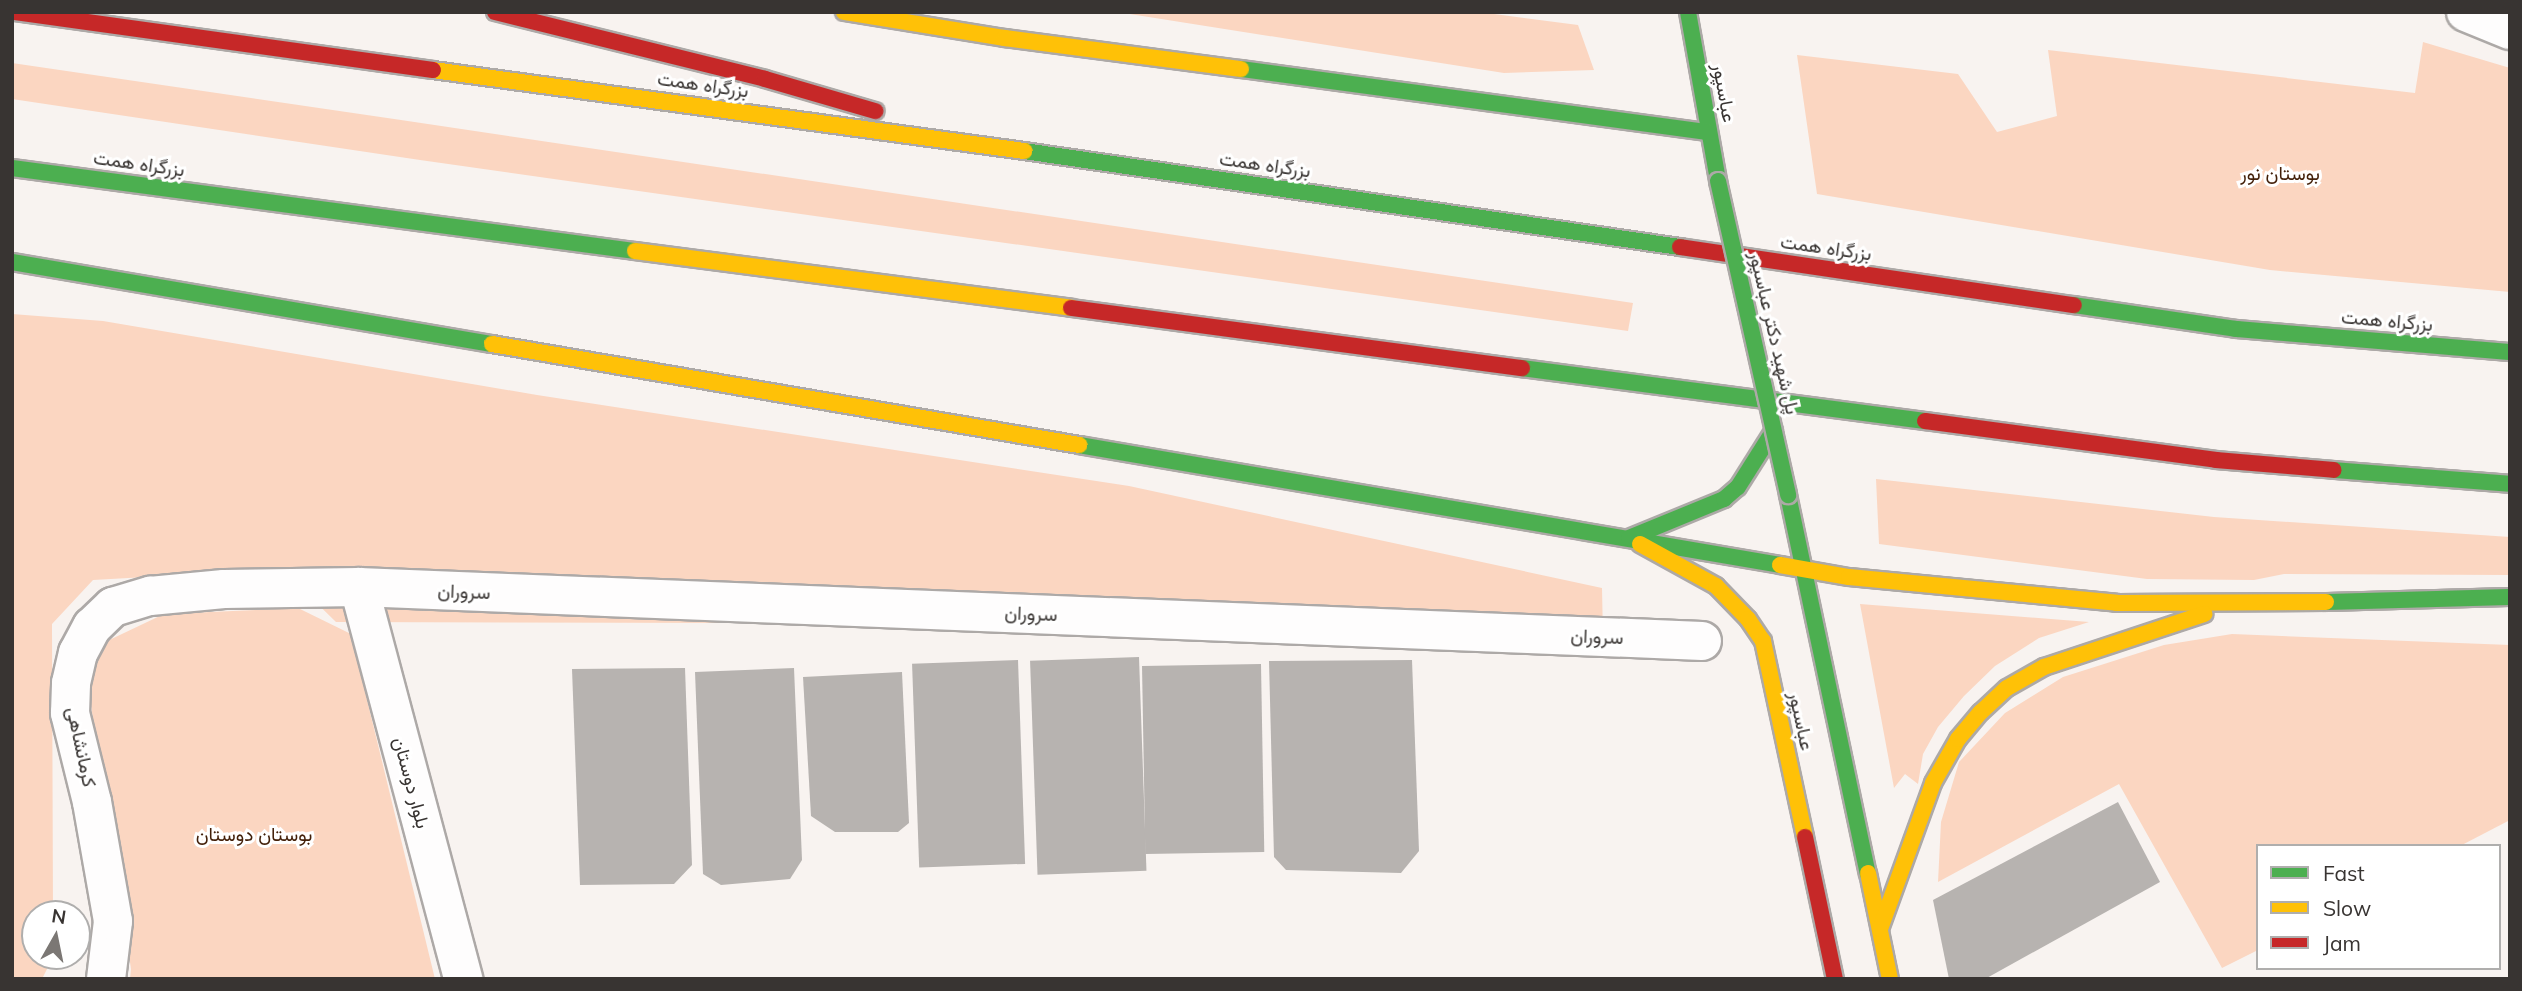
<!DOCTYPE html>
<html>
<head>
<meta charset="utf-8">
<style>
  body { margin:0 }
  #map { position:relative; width:2522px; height:991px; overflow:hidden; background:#f8f3f0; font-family:Mulish,Vazirmatn,sans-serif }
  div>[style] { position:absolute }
  .green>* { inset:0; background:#fbd6c1 }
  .building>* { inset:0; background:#b7b3b0; transform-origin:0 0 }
  .roads { filter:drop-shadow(2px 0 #ada9a7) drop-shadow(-2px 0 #ada9a7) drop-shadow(0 2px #ada9a7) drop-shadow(0 -2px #ada9a7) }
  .street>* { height:38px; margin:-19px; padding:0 19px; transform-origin:19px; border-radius:19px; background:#fefdfd }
  .fast>* { height:16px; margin:-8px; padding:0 8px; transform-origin:8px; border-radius:8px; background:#4caf50 }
  .slow>* { height:16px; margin:-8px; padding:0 8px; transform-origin:8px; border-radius:8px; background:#ffc107 }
  .jam>* { height:16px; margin:-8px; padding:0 8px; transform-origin:8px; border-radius:8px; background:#c62828 }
  .bridges { filter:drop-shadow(2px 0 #ada9a7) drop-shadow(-2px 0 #ada9a7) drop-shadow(0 2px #ada9a7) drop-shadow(0 -2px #ada9a7) }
  .fast-bridge>* { height:16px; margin:-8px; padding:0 8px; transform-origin:8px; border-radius:8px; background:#4caf50 }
  span { translate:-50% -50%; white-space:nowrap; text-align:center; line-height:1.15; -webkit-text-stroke:6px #fff; paint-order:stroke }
  .street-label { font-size:19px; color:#383432 }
  .park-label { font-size:19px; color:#421f08 }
  .frame { position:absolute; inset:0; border:14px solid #383432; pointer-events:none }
  .legend { position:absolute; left:2256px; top:844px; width:245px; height:126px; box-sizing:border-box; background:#fff; border:2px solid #afaead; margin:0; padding:9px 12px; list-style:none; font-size:21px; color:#383432 }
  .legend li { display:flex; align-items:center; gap:14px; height:35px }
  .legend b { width:35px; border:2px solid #afaead }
  .north { position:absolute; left:21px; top:900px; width:70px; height:70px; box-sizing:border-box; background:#fff; border:2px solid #afaead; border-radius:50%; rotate:9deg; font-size:19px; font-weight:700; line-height:28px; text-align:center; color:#383432 }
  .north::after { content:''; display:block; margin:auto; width:24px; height:32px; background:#7b7774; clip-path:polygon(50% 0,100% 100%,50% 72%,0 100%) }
</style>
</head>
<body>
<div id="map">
  <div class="green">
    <i style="clip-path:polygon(1117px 12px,1479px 12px,1578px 25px,1594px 70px,1504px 73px)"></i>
    <i style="clip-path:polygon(2423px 42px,2510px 68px,2510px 292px,2270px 270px,1817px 194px,1797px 55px,1958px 74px,1997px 132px,2057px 116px,2048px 50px,2415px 93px)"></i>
    <i style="clip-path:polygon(12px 63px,401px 120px,1633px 303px,1628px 331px,420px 160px,12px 99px)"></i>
    <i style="clip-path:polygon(12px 314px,103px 321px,537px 395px,1129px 486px,1602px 588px,1603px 636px,740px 623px,336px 622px,293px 580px,200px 574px,93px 580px,52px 624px,53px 914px,35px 914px,35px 956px,52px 956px,52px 959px,42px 979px,12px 979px)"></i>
    <i style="clip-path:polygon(1876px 479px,2214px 517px,2510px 537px,2510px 575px,2284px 574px,2254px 580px,2147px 579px,1879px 544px)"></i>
    <i style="clip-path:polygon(1860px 604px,2089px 622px,2039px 638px,1995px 666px,1964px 696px,1938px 727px,1923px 754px,1918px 784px,1905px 774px,1894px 788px)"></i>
    <i style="clip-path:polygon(298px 608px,351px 634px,435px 979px,130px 979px,131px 969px,88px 686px,103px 643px,164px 614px)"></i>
    <i style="clip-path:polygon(2232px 634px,2510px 645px,2510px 820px,2460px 846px,2258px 846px,2258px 950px,2222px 968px,2119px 784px,1938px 882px,1941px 822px,1959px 762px,2005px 713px,2063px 677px,2164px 645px)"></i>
  </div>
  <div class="building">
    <i style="left:1139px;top:657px;width:214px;height:109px;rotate:88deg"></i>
    <i style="left:1018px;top:660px;width:204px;height:106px;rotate:88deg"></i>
    <i style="clip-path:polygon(1412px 660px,1419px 851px,1401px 873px,1286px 870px,1274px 857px,1269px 661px)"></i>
    <i style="left:1261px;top:664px;width:188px;height:119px;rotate:89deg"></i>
    <i style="clip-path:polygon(685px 668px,692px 865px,674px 884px,580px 885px,572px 669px)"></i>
    <i style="clip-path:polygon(794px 668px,802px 860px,790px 879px,721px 885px,703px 874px,695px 672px)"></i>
    <i style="clip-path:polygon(902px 672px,909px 823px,898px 832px,835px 832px,811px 816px,803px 677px)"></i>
    <i style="clip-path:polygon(2118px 802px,2160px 882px,1985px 979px,1949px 979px,1933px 900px)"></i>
  </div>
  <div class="roads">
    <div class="street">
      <i style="left:2466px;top:12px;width:48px;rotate:22.2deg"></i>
      <i style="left:359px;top:587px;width:406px;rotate:75.1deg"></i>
      <i style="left:106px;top:979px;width:58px;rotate:-83.1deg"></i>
      <i style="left:113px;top:921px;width:121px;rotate:-100deg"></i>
      <i style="left:92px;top:802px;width:92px;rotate:-103.9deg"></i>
      <i style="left:70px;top:713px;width:30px;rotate:-88deg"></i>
      <i style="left:71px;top:683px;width:31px;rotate:-77deg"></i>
      <i style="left:78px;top:653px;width:30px;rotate:-62deg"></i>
      <i style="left:92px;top:627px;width:29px;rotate:-44deg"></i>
      <i style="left:113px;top:607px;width:39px;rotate:-17deg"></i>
      <i style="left:150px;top:596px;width:74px;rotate:-5.4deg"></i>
      <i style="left:224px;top:589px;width:135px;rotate:-0.8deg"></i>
      <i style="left:359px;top:587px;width:1344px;rotate:2.3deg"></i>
    </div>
    <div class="fast">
      <i style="left:1688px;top:12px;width:172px;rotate:79.9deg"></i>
      <i style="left:1241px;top:69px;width:472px;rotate:7.7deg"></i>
      <i style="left:1024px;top:151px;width:663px;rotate:8.33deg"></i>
      <i style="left:12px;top:168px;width:629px;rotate:7.59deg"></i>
      <i style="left:12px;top:262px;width:487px;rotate:9.7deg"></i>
      <i style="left:2074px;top:305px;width:164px;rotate:8.4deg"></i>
      <i style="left:2236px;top:329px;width:275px;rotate:4.8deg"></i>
      <i style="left:1522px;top:368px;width:406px;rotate:7.5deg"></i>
      <i style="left:1079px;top:445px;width:711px;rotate:9.71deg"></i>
      <i style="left:2334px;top:470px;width:177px;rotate:4.5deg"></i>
      <i style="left:1788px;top:495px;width:386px;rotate:78.1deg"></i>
      <i style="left:1629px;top:538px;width:103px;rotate:-22.3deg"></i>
      <i style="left:1724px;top:499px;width:18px;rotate:-41deg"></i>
      <i style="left:1738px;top:487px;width:67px;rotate:-57.7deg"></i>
      <i style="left:2326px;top:602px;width:184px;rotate:-1.6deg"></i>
    </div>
    <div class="slow">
      <i style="left:844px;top:12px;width:163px;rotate:9.2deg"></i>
      <i style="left:1005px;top:38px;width:238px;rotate:7.5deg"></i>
      <i style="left:433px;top:70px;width:597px;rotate:7.8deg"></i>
      <i style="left:635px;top:251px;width:440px;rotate:7.4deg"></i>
      <i style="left:492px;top:344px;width:596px;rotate:9.76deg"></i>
      <i style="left:1640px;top:544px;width:87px;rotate:28.9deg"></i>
      <i style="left:1716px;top:586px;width:46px;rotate:45.9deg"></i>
      <i style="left:1748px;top:619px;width:27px;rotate:56deg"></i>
      <i style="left:1763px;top:641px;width:200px;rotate:77.9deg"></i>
      <i style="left:1780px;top:565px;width:70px;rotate:9.9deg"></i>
      <i style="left:1849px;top:577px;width:269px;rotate:5.5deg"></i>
      <i style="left:2117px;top:603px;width:209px;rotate:-0.3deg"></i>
      <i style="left:1868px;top:873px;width:108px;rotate:78.3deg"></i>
      <i style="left:1880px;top:929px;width:155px;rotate:-70deg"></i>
      <i style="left:1933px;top:783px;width:51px;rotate:-60.4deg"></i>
      <i style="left:1958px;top:739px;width:35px;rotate:-50deg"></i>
      <i style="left:1981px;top:712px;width:35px;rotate:-43deg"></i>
      <i style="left:2007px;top:688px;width:43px;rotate:-29.6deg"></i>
      <i style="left:2044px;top:667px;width:169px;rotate:-18.3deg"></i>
    </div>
    <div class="jam">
      <i style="left:15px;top:12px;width:422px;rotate:7.9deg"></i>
      <i style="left:495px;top:12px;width:278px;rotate:13.9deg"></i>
      <i style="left:765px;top:79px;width:115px;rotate:16.2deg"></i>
      <i style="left:1680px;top:247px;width:398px;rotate:8.4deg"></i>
      <i style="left:1071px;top:308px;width:455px;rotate:7.6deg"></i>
      <i style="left:1925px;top:421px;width:294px;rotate:7.6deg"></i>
      <i style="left:2216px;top:460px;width:118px;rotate:4.8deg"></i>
      <i style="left:1805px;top:837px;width:145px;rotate:78.1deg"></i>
    </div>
  </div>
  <div class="bridges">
    <div class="fast-bridge">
      <i style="left:1718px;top:181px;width:322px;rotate:77.4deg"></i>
    </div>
  </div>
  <div class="street-label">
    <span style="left:703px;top:85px;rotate:8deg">بزرگراه همت</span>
    <span style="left:1724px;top:93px;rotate:80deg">عباسپور</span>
    <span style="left:139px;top:164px;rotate:8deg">بزرگراه همت</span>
    <span style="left:1265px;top:165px;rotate:8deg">بزرگراه همت</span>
    <span style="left:1826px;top:248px;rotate:8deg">بزرگراه همت</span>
    <span style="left:2387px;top:321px;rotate:5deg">بزرگراه همت</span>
    <span style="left:1774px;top:333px;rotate:77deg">پل شهید دکتر عباسپور</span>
    <span style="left:464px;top:592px;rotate:2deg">سروران</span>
    <span style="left:1031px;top:614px;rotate:2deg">سروران</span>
    <span style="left:1597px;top:637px;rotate:2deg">سروران</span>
    <span style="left:1801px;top:721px;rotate:78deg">عباسپور</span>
    <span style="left:81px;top:747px;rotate:78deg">کرمانشاهی</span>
    <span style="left:411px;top:783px;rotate:75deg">بلوار دوستان</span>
  </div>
  <div class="park-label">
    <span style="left:2280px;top:174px">بوستان نور</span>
    <span style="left:254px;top:835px">بوستان دوستان</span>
  </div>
  <div class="frame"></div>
  <ul class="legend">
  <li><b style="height:9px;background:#4caf50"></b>Fast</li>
  <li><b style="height:9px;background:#ffc107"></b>Slow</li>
  <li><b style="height:9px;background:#c62828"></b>Jam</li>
  </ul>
  <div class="north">N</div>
</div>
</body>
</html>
